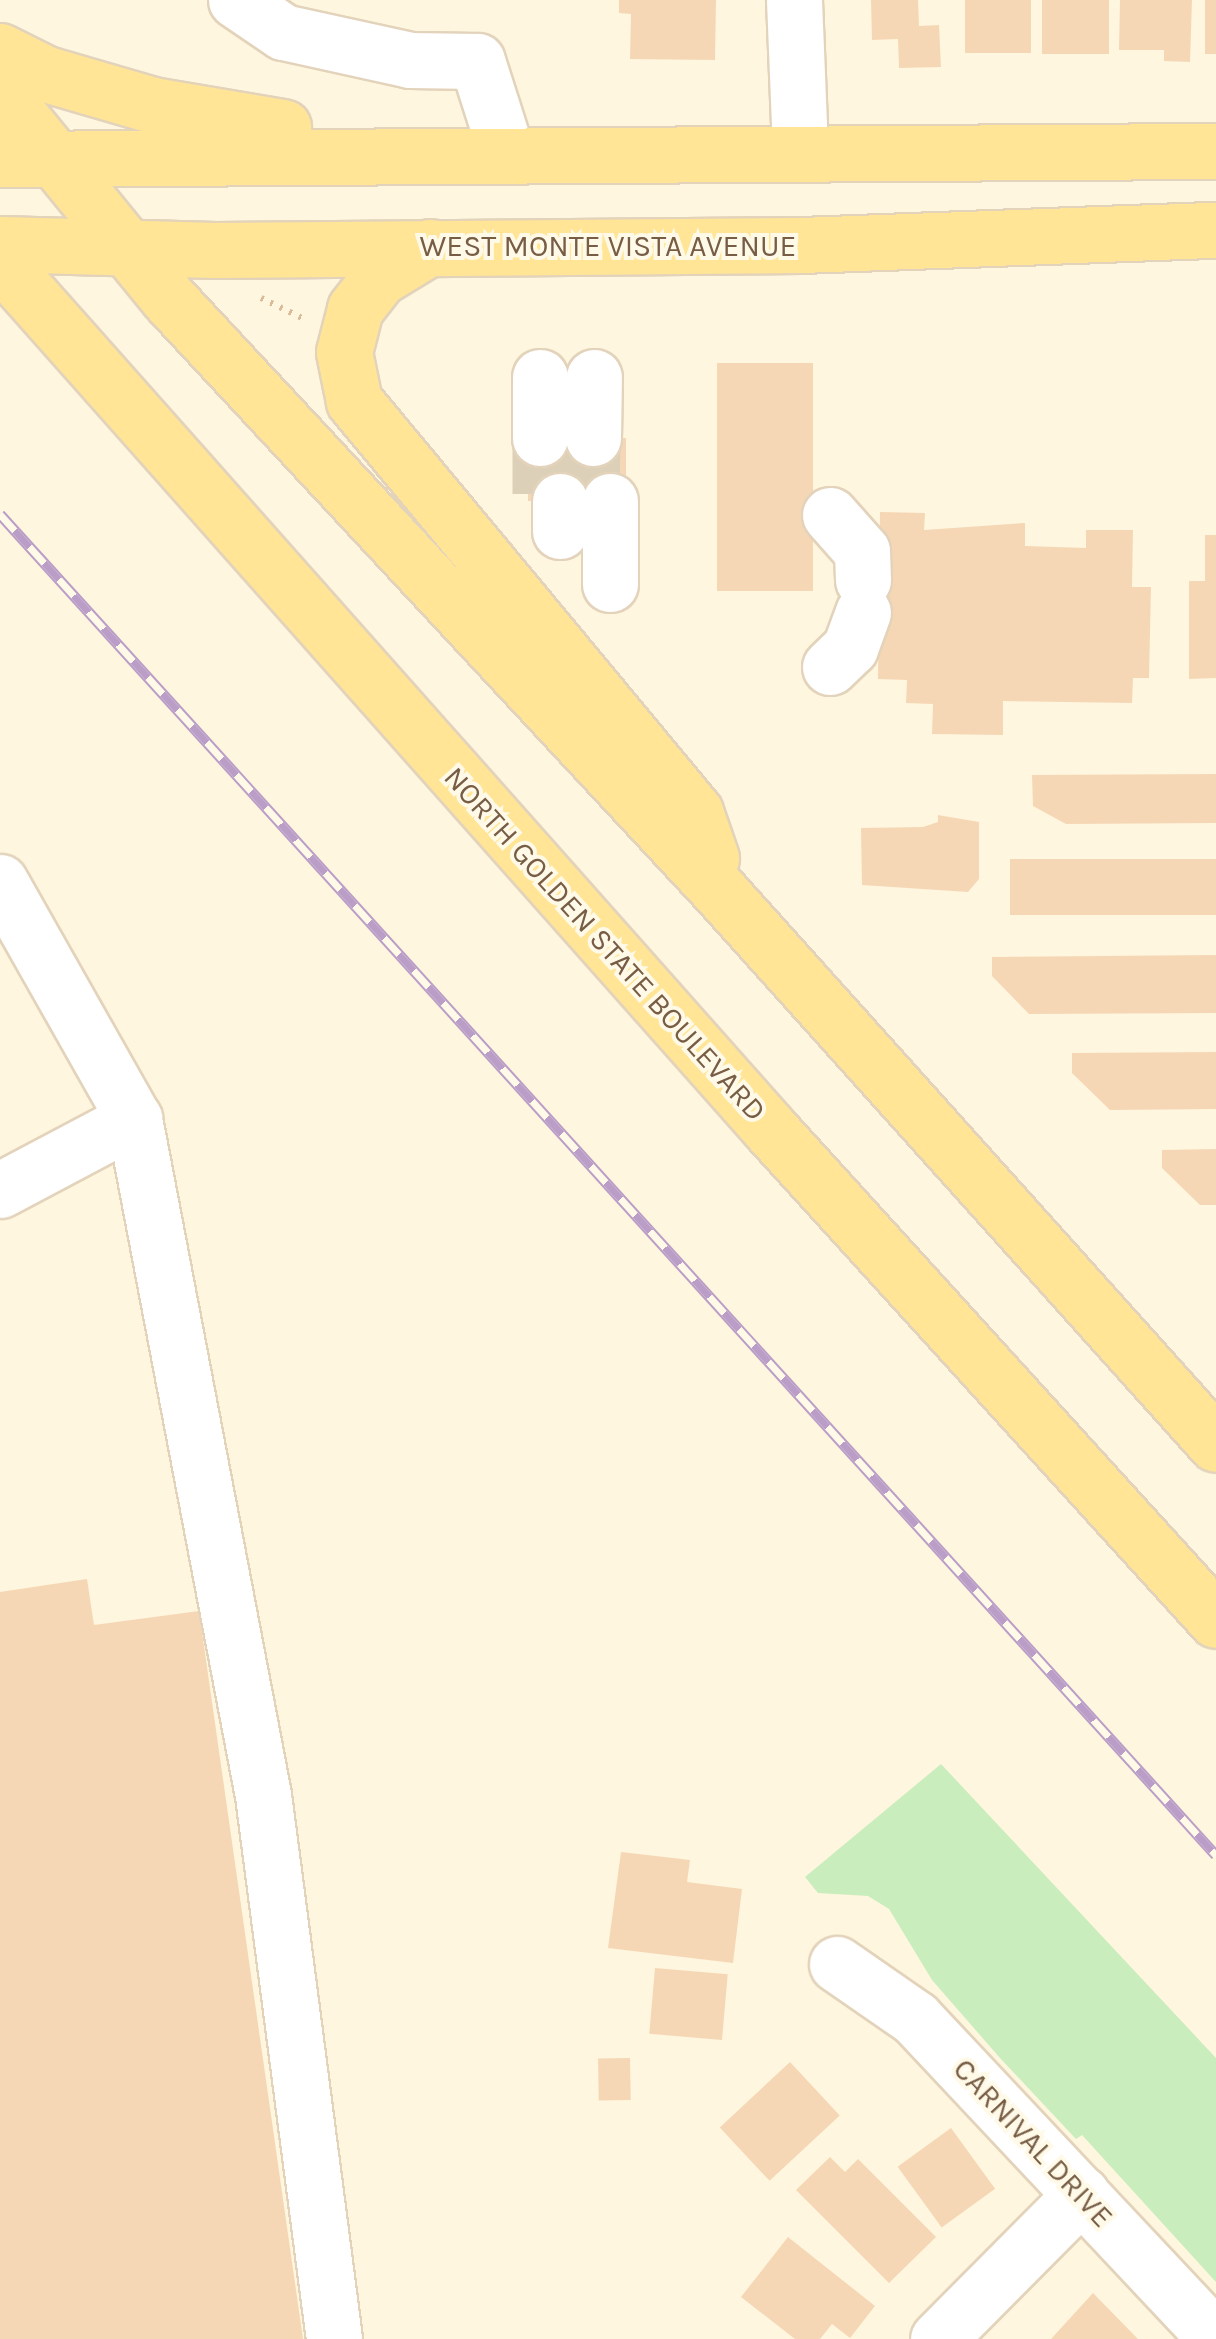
<!DOCTYPE html>
<html>
<head>
<meta charset="utf-8">
<style>
  body { margin:0 }
  #map { position:relative; width:1216px; height:2339px; overflow:hidden; background:#fef6df; font-family:Karla,sans-serif }
  div>[style] { position:absolute }
  .green>* { inset:0; background:#caedbd }
  .building>* { inset:0; background:#f6d7b5; transform-origin:0 0 }
  .minor-tunnel>* { height:55px; margin-top:-27.5px; transform-origin:0; background:repeating-linear-gradient(90deg,#dcd0b8 0 55px,transparent 0 83px) }
  .path>* { height:6px; margin-top:-3px; transform-origin:0; background:repeating-linear-gradient(90deg,#dbba98 0 2.5px,transparent 0 10.5px) }
  .roads { filter:drop-shadow(2px 0 #e3d3bb) drop-shadow(-2px 0 #e3d3bb) drop-shadow(0 2px #e3d3bb) drop-shadow(0 -2px #e3d3bb) }
  .minor>* { height:55px; margin:-27.5px; padding:0 27.5px; transform-origin:27.5px; border-radius:27.5px; background:#fff }
  .major>* { height:55px; margin:-27.5px; padding:0 27.5px; transform-origin:27.5px; border-radius:27.5px; background:#ffe595 }
  .rail>* { height:11px; margin-top:-5.5px; transform-origin:0; background:repeating-linear-gradient(90deg,#fff9e7 0 22px,#ba9ec8 0 44px); box-sizing:border-box; border-block:2px solid #ba9ec8 }
  span { translate:-50% -50%; white-space:nowrap; text-align:center; line-height:1.15; -webkit-text-stroke:8px #fff9e7; paint-order:stroke }
  .street-label { font-size:30px; color:#775d45 }
</style>
</head>
<body>
<div id="map">
  <div class="green">
    <i style="clip-path:polygon(941px 1764px,1216px 2058px,1216px 2282px,1082px 2135px,1076px 2139px,1000px 2058px,932px 1980px,889px 1909px,868px 1896px,818px 1893px,805px 1877px)"></i>
  </div>
  <div class="building">
    <i style="clip-path:polygon(619px 0,716px 0,715px 60px,630px 59px,631px 14px,619px 13px)"></i>
    <i style="clip-path:polygon(871px 0,918px 0,919px 26px,939px 25px,941px 67px,899px 68px,898px 39px,872px 40px)"></i>
    <i style="left:965px;top:0;width:66px;height:53px"></i>
    <i style="left:1042px;top:0;width:67px;height:54px"></i>
    <i style="clip-path:polygon(1120px 0,1192px 0,1190px 62px,1164px 61px,1164px 50px,1119px 50px)"></i>
    <i style="left:1205px;top:0;width:11px;height:54px"></i>
    <i style="left:717px;top:363px;width:96px;height:228px"></i>
    <i style="left:626px;top:438px;width:63px;height:98px;rotate:90deg"></i>
    <i style="clip-path:polygon(880px 512px,925px 513px,924px 530px,1025px 523px,1025px 546px,1086px 548px,1086px 530px,1133px 530px,1132px 587px,1151px 587px,1149px 678px,1133px 678px,1132px 703px,1003px 701px,1003px 735px,932px 734px,933px 704px,906px 703px,907px 680px,878px 679px)"></i>
    <i style="clip-path:polygon(1205px 535px,1216px 535px,1216px 678px,1189px 679px,1189px 581px,1205px 581px)"></i>
    <i style="clip-path:polygon(1216px 774px,1216px 823px,1066px 824px,1033px 806px,1032px 775px)"></i>
    <i style="clip-path:polygon(938px 815px,979px 822px,979px 879px,968px 892px,862px 885px,861px 828px,923px 827px,938px 822px)"></i>
    <i style="left:1216px;top:859px;width:56px;height:206px;rotate:90deg"></i>
    <i style="clip-path:polygon(1216px 955px,1216px 1013px,1029px 1014px,992px 976px,992px 957px)"></i>
    <i style="clip-path:polygon(1216px 1052px,1216px 1109px,1110px 1110px,1072px 1073px,1072px 1053px)"></i>
    <i style="clip-path:polygon(1216px 1149px,1216px 1205px,1200px 1205px,1162px 1168px,1162px 1150px)"></i>
    <i style="clip-path:polygon(87px 1579px,94px 1625px,199px 1611px,303px 2339px,0 2339px,0 1592px)"></i>
    <i style="clip-path:polygon(621px 1852px,690px 1860px,687px 1882px,742px 1889px,733px 1963px,608px 1948px)"></i>
    <i style="left:655px;top:1968px;width:73px;height:66px;rotate:5deg"></i>
    <i style="left:630px;top:2058px;width:42px;height:32px;rotate:89deg"></i>
    <i style="left:790px;top:2062px;width:73px;height:96px;rotate:47deg"></i>
    <i style="left:951px;top:2128px;width:75px;height:66px;rotate:54deg"></i>
    <i style="clip-path:polygon(830px 2157px,845px 2172px,858px 2159px,936px 2237px,889px 2283px,796px 2190px)"></i>
    <i style="clip-path:polygon(788px 2237px,875px 2306px,850px 2338px,832px 2324px,820px 2339px,795px 2339px,741px 2297px)"></i>
    <i style="clip-path:polygon(1093px 2293px,1138px 2339px,1051px 2339px)"></i>
  </div>
  <div class="minor-tunnel">
    <i style="left:540px;top:438px;width:63px;rotate:90deg"></i>
    <i style="left:592px;top:501px;width:63px;rotate:-89.1deg"></i>
  </div>
  <div class="path">
    <i style="left:261px;top:298px;width:48px;rotate:26deg"></i>
  </div>
  <div class="roads">
    <div class="minor">
      <i style="left:236px;top:0;width:57px;rotate:34.2deg"></i>
      <i style="left:283px;top:32px;width:130px;rotate:12.4deg"></i>
      <i style="left:410px;top:60px;width:67px;rotate:0.9deg"></i>
      <i style="left:477px;top:61px;width:99px;rotate:72.3deg"></i>
      <i style="left:794px;top:0;width:152px;rotate:87.7deg"></i>
      <i style="left:540px;top:377px;width:61px;rotate:90deg"></i>
      <i style="left:593px;top:438px;width:61px;rotate:-89.1deg"></i>
      <i style="left:560px;top:501px;width:30px;rotate:90deg"></i>
      <i style="left:830px;top:515px;width:48px;rotate:48.4deg"></i>
      <i style="left:862px;top:551px;width:29px;rotate:88deg"></i>
      <i style="left:610px;top:584px;width:83px;rotate:-90deg"></i>
      <i style="left:830px;top:667px;width:28px;rotate:-44deg"></i>
      <i style="left:850px;top:648px;width:38px;rotate:-70deg"></i>
      <i style="left:0;top:882px;width:272px;rotate:60.5deg"></i>
      <i style="left:134px;top:1119px;width:688px;rotate:79.2deg"></i>
      <i style="left:263px;top:1795px;width:549px;rotate:82.56deg"></i>
      <i style="left:0;top:1190px;width:152px;rotate:-27.9deg"></i>
      <i style="left:837px;top:1964px;width:95px;rotate:34.7deg"></i>
      <i style="left:915px;top:2018px;width:440px;rotate:46.8deg"></i>
      <i style="left:938px;top:2339px;width:204px;rotate:-45.2deg"></i>
    </div>
    <div class="major">
      <i style="left:0;top:51px;width:51px;rotate:26.6deg"></i>
      <i style="left:46px;top:74px;width:111px;rotate:16.2deg"></i>
      <i style="left:153px;top:105px;width:132px;rotate:9.6deg"></i>
      <i style="left:0;top:92px;width:266px;rotate:50.8deg"></i>
      <i style="left:168px;top:298px;width:817px;rotate:47.08deg"></i>
      <i style="left:724px;top:896px;width:736px;rotate:48.08deg"></i>
      <i style="left:0;top:159px;width:1216px;rotate:-0.38deg"></i>
      <i style="left:0;top:244px;width:215px;rotate:1.6deg"></i>
      <i style="left:215px;top:250px;width:586px;rotate:-0.49deg"></i>
      <i style="left:801px;top:245px;width:415px;rotate:-2.1deg"></i>
      <i style="left:430px;top:247px;width:60px;rotate:148.7deg"></i>
      <i style="left:379px;top:278px;width:39px;rotate:128deg"></i>
      <i style="left:355px;top:309px;width:44px;rotate:104.3deg"></i>
      <i style="left:344px;top:352px;width:50px;rotate:78.5deg"></i>
      <i style="left:354px;top:401px;width:534px;rotate:50.32deg"></i>
      <i style="left:695px;top:812px;width:49px;rotate:70.8deg"></i>
      <i style="left:0;top:261px;width:1160px;rotate:48.42deg"></i>
      <i style="left:770px;top:1129px;width:663px;rotate:47.75deg"></i>
    </div>
  </div>
  <div class="rail">
    <i style="left:0;top:514px;width:1810px;rotate:47.8deg"></i>
  </div>
  <div class="street-label">
    <span style="left:608px;top:246px">WEST MONTE VISTA AVENUE</span>
    <span style="left:605px;top:944px;rotate:48deg">NORTH GOLDEN STATE BOULEVARD</span>
    <span style="left:1033px;top:2143px;rotate:47deg">CARNIVAL DRIVE</span>
  </div>
</div>
</body>
</html>
